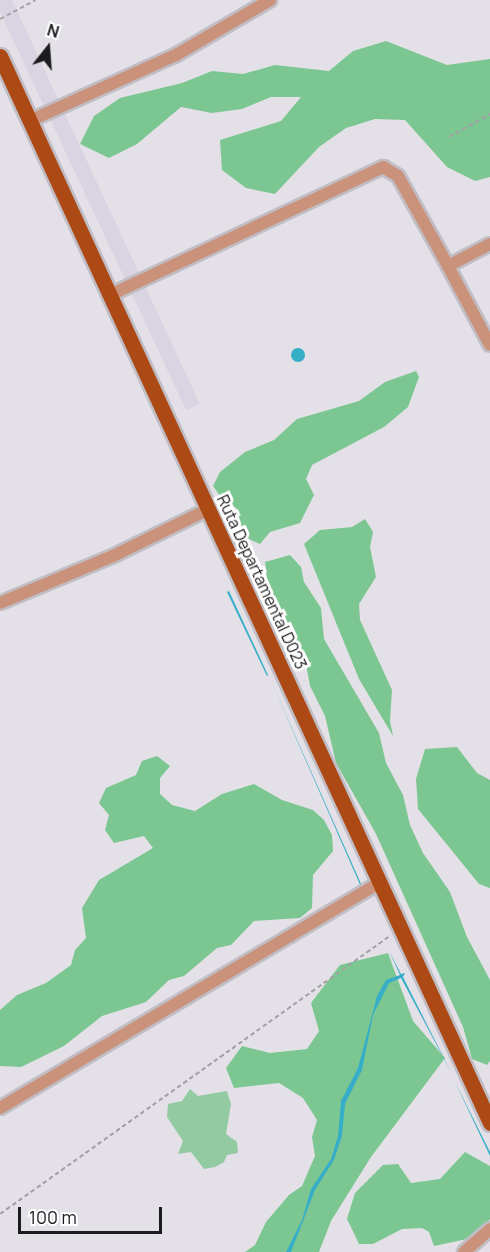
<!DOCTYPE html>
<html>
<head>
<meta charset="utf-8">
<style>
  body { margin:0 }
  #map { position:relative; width:490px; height:1252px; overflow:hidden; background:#e4e0e8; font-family:Manrope,sans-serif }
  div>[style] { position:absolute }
  .built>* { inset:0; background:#dad3e2 }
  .green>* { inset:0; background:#92caa1 }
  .forest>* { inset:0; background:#7cc791 }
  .water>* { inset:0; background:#37aec7 }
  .round { border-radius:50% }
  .path>* { height:1.5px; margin-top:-0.75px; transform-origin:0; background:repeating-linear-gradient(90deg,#a29fa5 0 4.5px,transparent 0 7.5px) }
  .roads { filter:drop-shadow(2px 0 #c0bdc4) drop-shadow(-2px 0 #c0bdc4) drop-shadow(0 2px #c0bdc4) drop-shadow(0 -2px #c0bdc4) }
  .minor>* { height:12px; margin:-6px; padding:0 6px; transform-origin:6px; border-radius:6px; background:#ca927b }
  .major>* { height:15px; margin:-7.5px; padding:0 7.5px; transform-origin:7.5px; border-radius:7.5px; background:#ac4915 }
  span { translate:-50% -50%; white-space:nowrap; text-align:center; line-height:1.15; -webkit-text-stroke:6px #fff; paint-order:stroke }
  .street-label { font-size:16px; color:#1c1b1e }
  .north { position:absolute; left:18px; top:18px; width:60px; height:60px; -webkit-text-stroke:4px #fff; paint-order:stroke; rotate:17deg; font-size:16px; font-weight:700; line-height:24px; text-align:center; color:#1c1b1e }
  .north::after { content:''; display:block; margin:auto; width:21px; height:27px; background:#1c1b1e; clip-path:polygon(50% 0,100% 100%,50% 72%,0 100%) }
  .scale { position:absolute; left:18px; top:1207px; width:144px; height:27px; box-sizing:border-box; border:3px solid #1c1b1e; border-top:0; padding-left:8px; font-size:18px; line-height:21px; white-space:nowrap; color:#1c1b1e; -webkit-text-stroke:4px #fff; paint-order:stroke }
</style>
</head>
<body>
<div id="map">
  <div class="built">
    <i style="clip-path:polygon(0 0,12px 0,200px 404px,186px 410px,0 12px)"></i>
  </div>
  <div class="green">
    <i style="clip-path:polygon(190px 1089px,198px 1096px,227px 1091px,231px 1104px,226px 1134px,237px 1142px,238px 1153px,227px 1155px,224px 1162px,215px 1167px,204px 1169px,191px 1152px,178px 1154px,183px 1141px,167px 1117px,168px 1104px,182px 1101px)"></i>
  </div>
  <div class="forest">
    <i style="clip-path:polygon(386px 41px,447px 65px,490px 59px,490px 177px,475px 181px,447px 167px,405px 120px,375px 119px,346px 128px,319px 147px,275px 194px,246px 188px,222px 170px,220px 140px,281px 121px,301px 97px,271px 97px,242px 109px,212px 113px,181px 107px,137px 144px,109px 158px,80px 144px,94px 116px,120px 98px,182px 83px,212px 71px,243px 74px,275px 65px,329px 71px,353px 51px)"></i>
    <i style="clip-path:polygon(416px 371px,419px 377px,408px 407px,384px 427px,312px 465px,306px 479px,314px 495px,300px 523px,270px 532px,260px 544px,245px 537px,236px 508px,223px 500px,213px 486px,220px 472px,245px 452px,274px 440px,297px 419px,359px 401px,385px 382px)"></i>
    <i style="clip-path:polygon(365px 519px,373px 532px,370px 547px,376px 577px,359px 604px,360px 620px,392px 690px,390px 721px,393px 736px,359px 679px,304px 544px,320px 530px,352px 527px)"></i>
    <i style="clip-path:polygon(290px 555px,301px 567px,304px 582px,321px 608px,324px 639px,379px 733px,386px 763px,403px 795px,410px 825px,423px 853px,450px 892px,467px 937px,490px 980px,490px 1061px,487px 1065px,472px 1059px,463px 1027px,376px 834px,336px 763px,325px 716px,310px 686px,304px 653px,286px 625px,267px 578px,265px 562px)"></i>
    <i style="clip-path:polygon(457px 747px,477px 773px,490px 780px,490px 888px,479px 884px,418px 809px,416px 779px,425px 749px)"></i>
    <i style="clip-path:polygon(157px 756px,170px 766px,160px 778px,160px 794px,172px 805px,195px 811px,222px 794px,254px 784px,282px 800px,313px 810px,324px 820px,332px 835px,333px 851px,313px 875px,312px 908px,300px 918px,254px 921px,231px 945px,217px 948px,184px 976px,169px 980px,146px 1002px,102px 1016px,64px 1046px,21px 1067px,0 1066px,0 1010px,17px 995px,46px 983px,71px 965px,75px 950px,86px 938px,82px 908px,99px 880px,153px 848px,144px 836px,114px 843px,105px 830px,109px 815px,99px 803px,106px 788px,136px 775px,142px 761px)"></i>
    <i style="clip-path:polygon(388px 953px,413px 1021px,445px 1058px,371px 1157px,331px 1221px,319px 1252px,245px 1252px,255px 1245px,266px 1222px,289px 1195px,302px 1186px,315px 1156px,312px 1137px,317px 1120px,303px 1098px,279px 1083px,234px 1088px,226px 1068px,242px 1046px,270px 1053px,307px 1049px,319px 1031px,311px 1003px,340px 965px)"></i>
    <i style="clip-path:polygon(465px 1152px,490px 1166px,490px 1219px,483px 1230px,467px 1239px,434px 1246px,429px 1232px,422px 1228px,402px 1229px,373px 1244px,359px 1244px,347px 1219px,355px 1193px,383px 1165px,398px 1164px,411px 1183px,440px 1179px)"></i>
  </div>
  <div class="water">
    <i class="round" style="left:291px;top:348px;width:14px;height:14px"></i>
    <i style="clip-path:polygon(229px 591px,268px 675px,267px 676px,227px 592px)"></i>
    <i style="clip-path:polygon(271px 681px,362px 886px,361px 887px)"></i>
    <i style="clip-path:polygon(389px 951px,401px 974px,405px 973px,403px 977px,452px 1074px,401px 978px,389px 983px,373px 1015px,362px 1070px,345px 1104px,342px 1136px,334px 1160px,315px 1190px,291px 1252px,286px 1252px,302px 1220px,311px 1189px,331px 1159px,338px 1136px,341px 1101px,358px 1068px,377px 996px,386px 980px,400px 975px)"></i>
    <i style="clip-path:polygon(454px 1080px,490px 1152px,490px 1156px)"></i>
  </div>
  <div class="path">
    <i style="left:0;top:19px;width:40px;rotate:-28deg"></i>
    <i style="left:449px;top:137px;width:47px;rotate:-29.3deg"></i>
    <i style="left:0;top:1214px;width:479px;rotate:-35.5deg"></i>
  </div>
  <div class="roads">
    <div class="minor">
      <i style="left:29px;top:121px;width:161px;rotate:-24.2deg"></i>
      <i style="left:176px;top:55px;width:109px;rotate:-30.3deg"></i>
      <i style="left:448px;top:266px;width:89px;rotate:62deg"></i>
      <i style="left:110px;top:295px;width:302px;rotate:-25.1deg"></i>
      <i style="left:383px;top:167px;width:17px;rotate:31deg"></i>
      <i style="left:398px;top:176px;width:103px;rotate:60.9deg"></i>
      <i style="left:448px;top:266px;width:47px;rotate:-27.6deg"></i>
      <i style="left:0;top:603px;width:122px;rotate:-22.6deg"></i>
      <i style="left:113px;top:556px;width:107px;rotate:-26.1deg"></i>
      <i style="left:0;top:1108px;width:441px;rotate:-30.7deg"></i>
      <i style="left:464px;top:1252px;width:35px;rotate:-41deg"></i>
    </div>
    <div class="major">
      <i style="left:0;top:56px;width:1174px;rotate:65.33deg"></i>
    </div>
  </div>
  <div class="street-label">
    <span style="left:262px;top:582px;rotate:65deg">Ruta Departamental D023</span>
  </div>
  <div class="north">N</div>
  <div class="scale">100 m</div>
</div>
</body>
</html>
